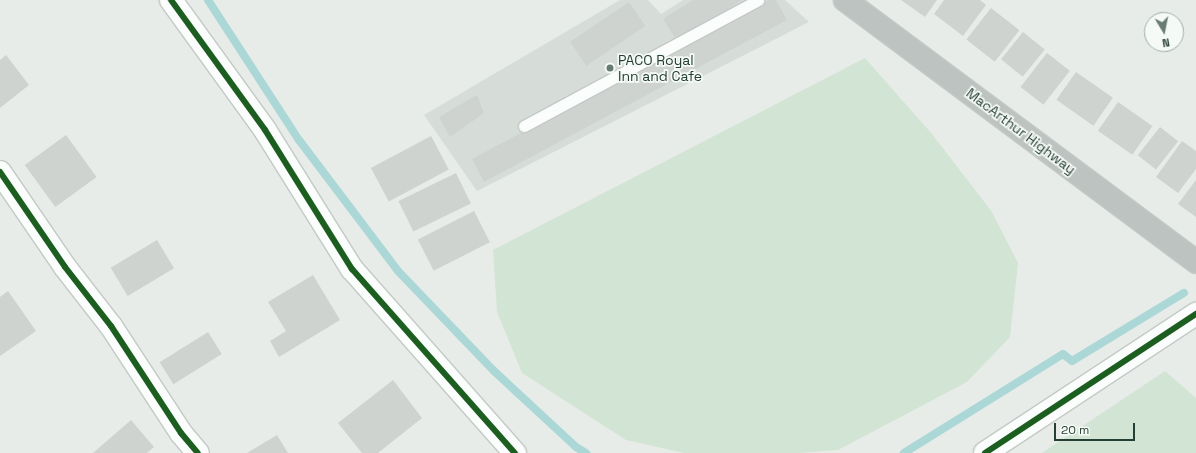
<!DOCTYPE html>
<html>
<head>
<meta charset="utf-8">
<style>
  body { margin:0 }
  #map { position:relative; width:1196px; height:453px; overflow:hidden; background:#e7ece9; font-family:"Space Grotesk",sans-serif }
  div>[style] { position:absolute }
  .built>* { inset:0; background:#d6ddd8 }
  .green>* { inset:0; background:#d2e4d4 }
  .stream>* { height:8px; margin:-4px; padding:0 4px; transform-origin:4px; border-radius:4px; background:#abd8d6 }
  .building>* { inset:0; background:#ced3d0; transform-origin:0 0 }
  .roads { filter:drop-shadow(1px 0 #c4c9c6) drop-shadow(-1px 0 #c4c9c6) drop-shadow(0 1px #c4c9c6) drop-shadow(0 -1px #c4c9c6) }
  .lane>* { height:11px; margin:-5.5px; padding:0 5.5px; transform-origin:5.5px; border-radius:5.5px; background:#fbfcfc }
  .street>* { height:22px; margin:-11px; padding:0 11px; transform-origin:11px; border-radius:11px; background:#fbfcfc }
  .secondary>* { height:22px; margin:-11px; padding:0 11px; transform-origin:11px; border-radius:11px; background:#fbfcfc }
  .highway>* { height:22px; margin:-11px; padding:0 11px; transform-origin:11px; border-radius:11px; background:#bcc3c0 }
  .cycleway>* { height:6px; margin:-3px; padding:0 3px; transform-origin:3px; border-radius:3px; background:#1b5e20 }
  .dots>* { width:11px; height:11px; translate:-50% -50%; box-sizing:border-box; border:2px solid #f6faf7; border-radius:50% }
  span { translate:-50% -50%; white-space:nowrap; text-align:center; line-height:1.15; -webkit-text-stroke:3.5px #f6faf7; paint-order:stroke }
  .poi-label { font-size:14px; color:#253f34 }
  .left { translate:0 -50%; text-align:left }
  .street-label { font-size:14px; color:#253f34 }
  .north { position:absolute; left:1144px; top:12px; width:40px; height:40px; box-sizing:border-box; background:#f6faf7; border:1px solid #a2afa9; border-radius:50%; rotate:170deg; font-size:11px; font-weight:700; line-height:16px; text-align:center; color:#253f34 }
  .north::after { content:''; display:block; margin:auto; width:14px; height:18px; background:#697c73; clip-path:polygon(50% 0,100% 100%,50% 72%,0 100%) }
  .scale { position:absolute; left:1054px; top:423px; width:81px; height:18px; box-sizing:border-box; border:2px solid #253f34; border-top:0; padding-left:5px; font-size:12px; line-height:14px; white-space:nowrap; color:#253f34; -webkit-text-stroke:3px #f6faf7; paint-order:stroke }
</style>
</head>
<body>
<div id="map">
  <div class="built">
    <i style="clip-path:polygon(620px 0,648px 0,661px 14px,683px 0,785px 0,809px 22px,477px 191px,424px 115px)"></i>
  </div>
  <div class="green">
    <i style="clip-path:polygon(865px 58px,932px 134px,992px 212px,1018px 263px,1010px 337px,967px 382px,838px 450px,799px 453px,684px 453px,626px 440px,522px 373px,497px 312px,493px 250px)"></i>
    <i style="clip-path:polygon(1165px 371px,1196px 398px,1196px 453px,1042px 453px)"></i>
  </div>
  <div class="stream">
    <i style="left:208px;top:0;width:167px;rotate:57deg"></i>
    <i style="left:299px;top:140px;width:164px;rotate:52.9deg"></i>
    <i style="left:398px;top:271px;width:139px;rotate:46.2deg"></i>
    <i style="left:494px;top:371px;width:112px;rotate:42.8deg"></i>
    <i style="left:576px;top:447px;width:12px;rotate:31deg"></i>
    <i style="left:904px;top:453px;width:187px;rotate:-31.9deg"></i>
    <i style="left:1063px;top:354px;width:11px;rotate:38deg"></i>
    <i style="left:1072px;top:361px;width:131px;rotate:-31.3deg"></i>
  </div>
  <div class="building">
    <i style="clip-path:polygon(693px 0,742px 0,677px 41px,663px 19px)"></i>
    <i style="clip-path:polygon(769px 0,776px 0,787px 20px,484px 182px,472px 159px)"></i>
    <i style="clip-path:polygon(901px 0,937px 0,925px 17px)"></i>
    <i style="clip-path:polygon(944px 0,980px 0,986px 5px,963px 36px,934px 14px)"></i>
    <i style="left:629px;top:2px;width:29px;height:71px;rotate:56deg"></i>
    <i style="left:991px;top:8px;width:36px;height:40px;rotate:38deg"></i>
    <i style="left:1023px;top:32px;width:28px;height:35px;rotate:39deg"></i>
    <i style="left:1047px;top:53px;width:29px;height:43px;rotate:38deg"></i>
    <i style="clip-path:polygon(6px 55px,29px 85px,0 108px,0 60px)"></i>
    <i style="left:1076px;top:72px;width:45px;height:34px;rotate:35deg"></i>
    <i style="clip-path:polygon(477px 95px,484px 113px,450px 137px,439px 117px)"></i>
    <i style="left:1118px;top:102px;width:42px;height:35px;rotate:35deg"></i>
    <i style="left:1160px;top:127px;width:23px;height:36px;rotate:38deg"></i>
    <i style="left:66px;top:135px;width:52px;height:51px;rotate:54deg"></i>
    <i style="left:431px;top:136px;width:38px;height:68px;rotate:62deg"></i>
    <i style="clip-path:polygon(1182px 141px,1196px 151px,1196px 169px,1178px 193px,1156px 177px)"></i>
    <i style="left:456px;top:173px;width:34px;height:64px;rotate:64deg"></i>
    <i style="clip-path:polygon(1196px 180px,1196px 217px,1178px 204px)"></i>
    <i style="left:474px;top:211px;width:35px;height:63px;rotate:63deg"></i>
    <i style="left:157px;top:240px;width:33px;height:54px;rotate:59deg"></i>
    <i style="clip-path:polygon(313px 275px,340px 320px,279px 357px,270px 341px,286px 331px,268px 302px)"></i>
    <i style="clip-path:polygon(8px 291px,36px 331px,0 356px,0 297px)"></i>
    <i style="left:208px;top:332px;width:26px;height:57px;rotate:58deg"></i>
    <i style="clip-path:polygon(393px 380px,422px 418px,378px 453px,362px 453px,338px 423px)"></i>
    <i style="clip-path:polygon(131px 420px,154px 447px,147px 453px,93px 453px)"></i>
    <i style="clip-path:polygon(277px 435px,288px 453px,247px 453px)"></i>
  </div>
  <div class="roads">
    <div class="lane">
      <i style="left:524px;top:126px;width:266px;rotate:-28.3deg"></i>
    </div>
    <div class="street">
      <i style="left:171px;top:0;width:160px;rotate:54.1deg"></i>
      <i style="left:265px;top:130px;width:164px;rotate:58deg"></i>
      <i style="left:352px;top:269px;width:246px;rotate:48.5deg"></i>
    </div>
    <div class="secondary">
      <i style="left:0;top:172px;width:115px;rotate:55.6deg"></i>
      <i style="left:65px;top:267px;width:75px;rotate:52.1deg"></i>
      <i style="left:111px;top:326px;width:128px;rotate:56.8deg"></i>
      <i style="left:181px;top:433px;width:26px;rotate:50deg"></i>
      <i style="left:985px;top:453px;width:253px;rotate:-33.4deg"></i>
    </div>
    <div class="highway">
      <i style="left:845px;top:0;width:438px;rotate:36.7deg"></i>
    </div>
  </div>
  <div class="cycleway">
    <i style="left:171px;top:0;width:160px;rotate:54.1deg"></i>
    <i style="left:265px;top:130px;width:164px;rotate:58deg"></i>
    <i style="left:352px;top:269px;width:246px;rotate:48.5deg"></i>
    <i style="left:0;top:172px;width:115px;rotate:55.6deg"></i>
    <i style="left:65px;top:267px;width:75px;rotate:52.1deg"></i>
    <i style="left:111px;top:326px;width:128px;rotate:56.8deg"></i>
    <i style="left:181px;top:433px;width:26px;rotate:50deg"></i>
    <i style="left:985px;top:453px;width:253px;rotate:-33.4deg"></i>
  </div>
  <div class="dots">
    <i style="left:610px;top:68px;background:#697c73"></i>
  </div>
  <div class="poi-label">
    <span class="left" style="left:618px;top:68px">PACO Royal<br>Inn and Cafe</span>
  </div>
  <div class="street-label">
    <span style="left:1021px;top:131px;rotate:37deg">MacArthur Highway</span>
  </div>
  <div class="north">N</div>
  <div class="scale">20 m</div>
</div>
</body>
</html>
